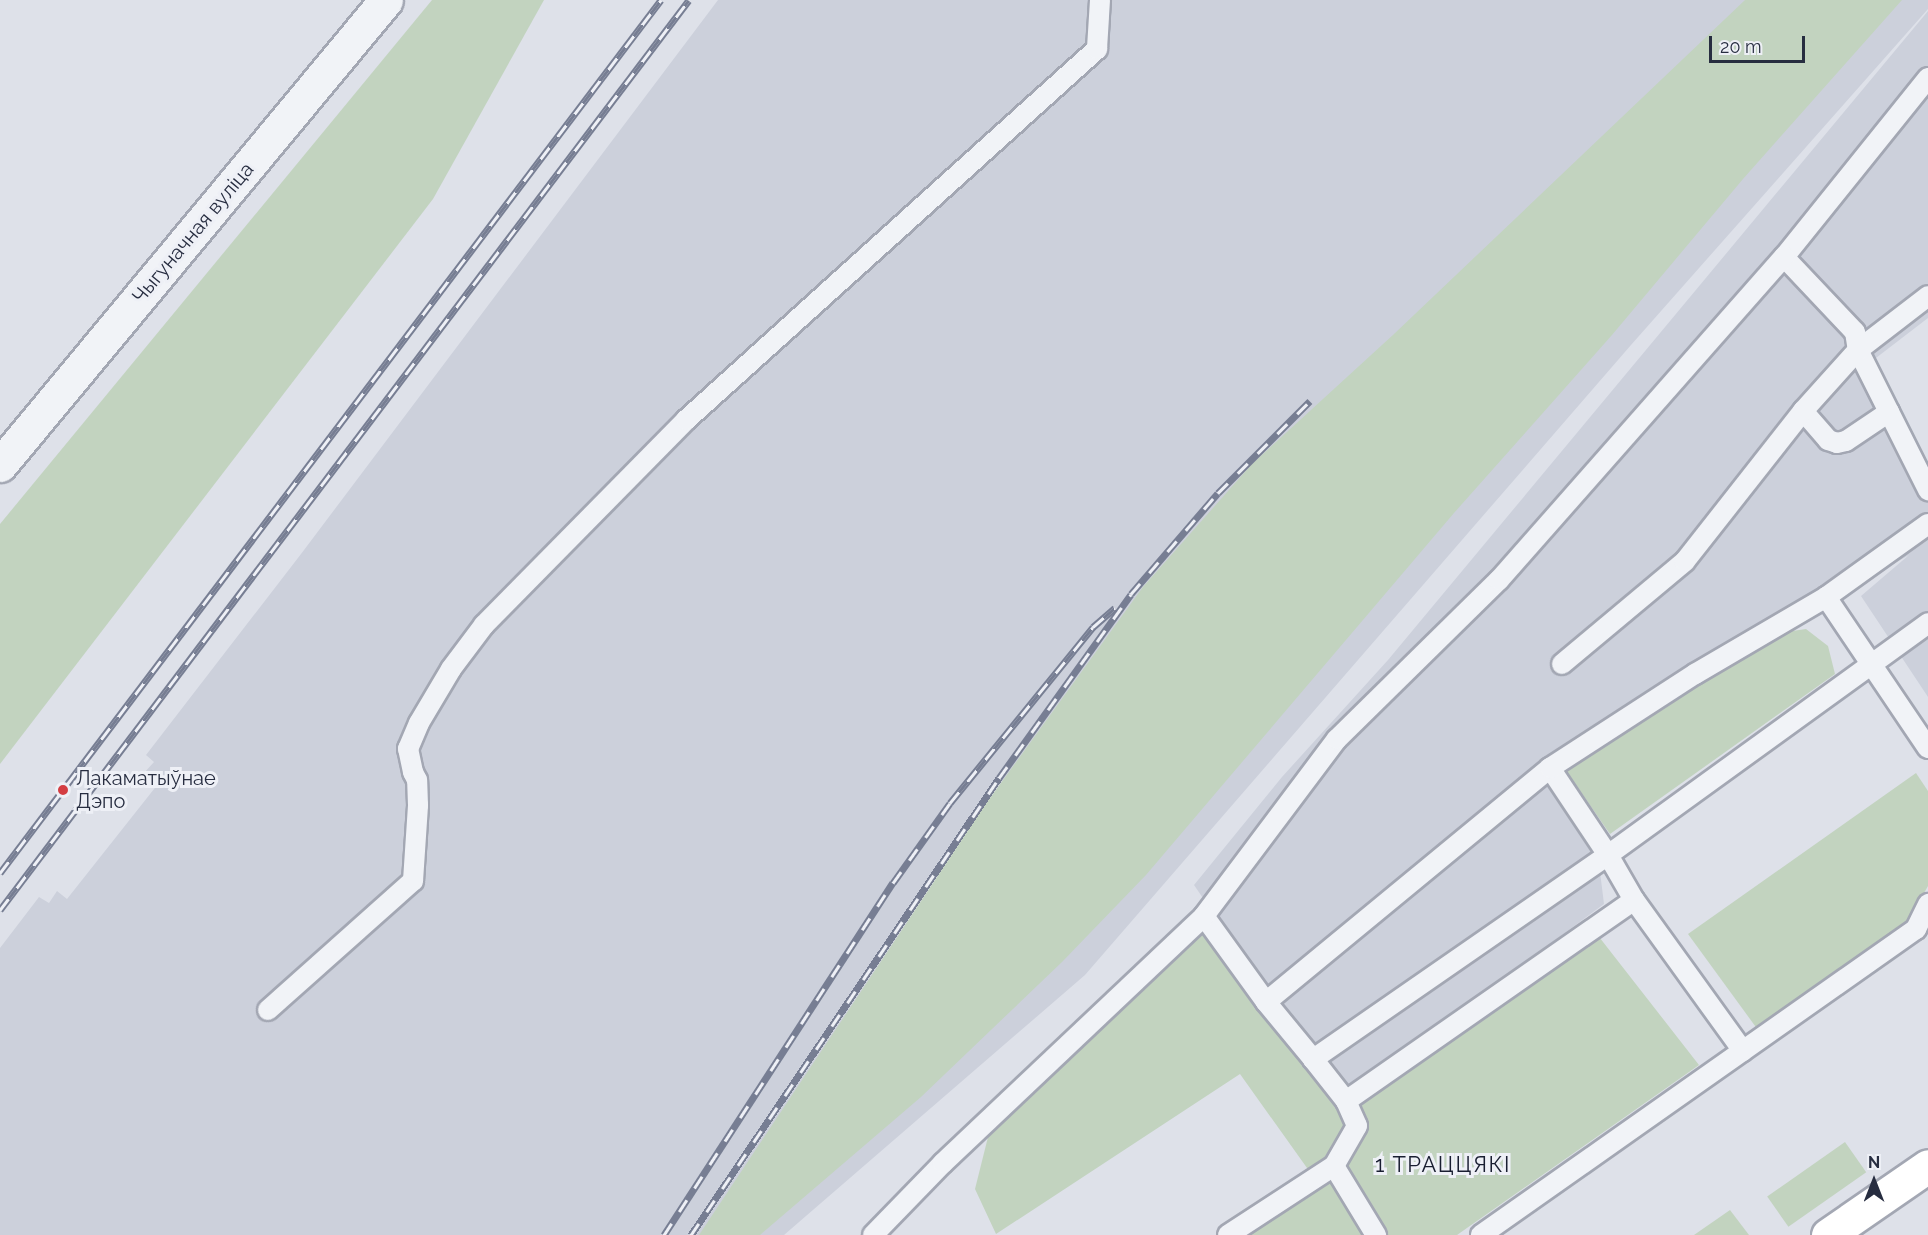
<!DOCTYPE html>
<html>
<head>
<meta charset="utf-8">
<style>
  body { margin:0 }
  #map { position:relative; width:1928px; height:1235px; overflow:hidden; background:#dee1e9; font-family:Raleway,sans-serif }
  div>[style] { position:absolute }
  .built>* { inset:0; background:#ccd0db }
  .green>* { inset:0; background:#c2d3bf; transform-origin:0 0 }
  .roads { filter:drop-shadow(2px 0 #a3a7b3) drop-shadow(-2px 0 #a3a7b3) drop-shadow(0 2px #a3a7b3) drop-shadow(0 -2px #a3a7b3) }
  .service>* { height:20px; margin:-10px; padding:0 10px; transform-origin:10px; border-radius:10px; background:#f1f3f7 }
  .minor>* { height:33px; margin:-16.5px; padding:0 16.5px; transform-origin:16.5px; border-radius:16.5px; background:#f1f3f7 }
  .secondary>* { height:33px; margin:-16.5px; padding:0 16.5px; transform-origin:16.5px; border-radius:16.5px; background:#fff }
  .rail>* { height:7px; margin-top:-3.5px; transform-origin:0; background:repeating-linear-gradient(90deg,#eef0f6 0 14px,#777e93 0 28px); box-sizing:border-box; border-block:2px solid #777e93 }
  .dots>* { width:16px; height:16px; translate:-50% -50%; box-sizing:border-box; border:3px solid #eef0f6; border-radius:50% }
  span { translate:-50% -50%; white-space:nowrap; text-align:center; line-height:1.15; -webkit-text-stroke:6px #eef0f6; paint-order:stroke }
  .street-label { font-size:20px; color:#272d40 }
  .poi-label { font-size:20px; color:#272d40 }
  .left { translate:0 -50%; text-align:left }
  .quarter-label { font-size:22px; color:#191e31; letter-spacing:1.5px }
  .north { position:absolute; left:1844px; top:1151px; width:60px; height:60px; -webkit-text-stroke:4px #eef0f6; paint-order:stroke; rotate:0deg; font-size:16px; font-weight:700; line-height:24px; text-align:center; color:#272d40 }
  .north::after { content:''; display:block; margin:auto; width:21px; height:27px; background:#272d40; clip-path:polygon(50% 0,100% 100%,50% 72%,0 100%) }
  .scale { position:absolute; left:1709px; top:36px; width:96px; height:27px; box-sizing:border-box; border:3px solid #272d40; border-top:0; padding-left:8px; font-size:18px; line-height:21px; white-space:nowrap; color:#272d40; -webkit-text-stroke:4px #eef0f6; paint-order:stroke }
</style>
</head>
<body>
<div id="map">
  <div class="built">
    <i style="clip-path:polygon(718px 0,1928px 0,1928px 9px,1631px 345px,1085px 975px,784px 1235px,0 1235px,0 948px,39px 897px,49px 903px,57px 891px,67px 899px,158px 784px,144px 773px,154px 762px,146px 755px,301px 554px)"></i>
    <i style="clip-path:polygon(1928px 11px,1928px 318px,1872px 361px,1928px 464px,1928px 697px,1861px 596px,1909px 555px,1584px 743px,1604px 904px,1340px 1099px,1194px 885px,1282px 777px,1388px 660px)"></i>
  </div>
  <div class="green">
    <i style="clip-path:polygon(432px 0,544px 0,433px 199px,0 764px,0 524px)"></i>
    <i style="clip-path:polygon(1745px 0,1902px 0,1743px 179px,1612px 335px,1454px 513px,1146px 875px,1062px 962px,921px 1097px,760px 1235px,699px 1235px,985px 805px,1143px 587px,1252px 464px,1394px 334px)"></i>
    <i style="clip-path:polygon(1806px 629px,1828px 646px,1835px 674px,1610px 834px,1564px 768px,1779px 633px)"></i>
    <i style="clip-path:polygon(1916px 773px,1928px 791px,1928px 886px,1909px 920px,1758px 1030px,1688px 934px)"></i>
    <i style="clip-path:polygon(1214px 920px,1340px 1105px,1589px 924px,1699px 1065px,1457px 1235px,1240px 1235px,1317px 1182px,1240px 1074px,996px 1234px,975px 1189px,992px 1121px)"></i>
    <i style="left:1845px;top:1142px;width:37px;height:95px;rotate:55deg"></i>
    <i style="clip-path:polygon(1730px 1210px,1749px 1235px,1694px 1235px)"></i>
  </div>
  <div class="roads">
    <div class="service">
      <i style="left:1928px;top:78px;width:230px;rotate:128.8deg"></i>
      <i style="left:1784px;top:257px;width:103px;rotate:46.6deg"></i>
      <i style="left:1855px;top:332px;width:18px;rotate:81deg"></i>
      <i style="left:1858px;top:350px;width:157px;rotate:63.4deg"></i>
      <i style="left:1803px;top:411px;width:38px;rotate:49deg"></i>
      <i style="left:1828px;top:440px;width:9px;rotate:18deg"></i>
      <i style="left:1837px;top:443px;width:9px;rotate:-13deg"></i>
      <i style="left:1846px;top:441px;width:52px;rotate:-34deg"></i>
      <i style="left:1928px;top:524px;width:125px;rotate:144.4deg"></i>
      <i style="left:1826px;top:597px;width:182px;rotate:56deg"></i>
      <i style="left:1562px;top:664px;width:160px;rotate:-39.9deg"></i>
      <i style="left:1685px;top:561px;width:191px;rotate:-51.8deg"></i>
      <i style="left:1803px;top:411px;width:82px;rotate:-48deg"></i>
      <i style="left:1858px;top:350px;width:88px;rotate:-37.6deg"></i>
      <i style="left:1550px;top:768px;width:105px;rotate:56.3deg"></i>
      <i style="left:1608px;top:855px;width:359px;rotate:145.3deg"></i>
      <i style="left:1313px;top:1059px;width:74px;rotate:-129.5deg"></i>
      <i style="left:1266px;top:1002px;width:106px;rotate:-125.8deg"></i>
      <i style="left:1204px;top:916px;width:221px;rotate:-53.1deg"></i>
      <i style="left:1337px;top:739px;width:227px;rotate:-44.5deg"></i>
      <i style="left:1499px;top:580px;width:431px;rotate:-48.6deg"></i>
      <i style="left:1266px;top:1002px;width:368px;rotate:-39.5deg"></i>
      <i style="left:1550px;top:768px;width:173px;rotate:-33deg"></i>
      <i style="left:1695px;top:674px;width:152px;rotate:-30.4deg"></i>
      <i style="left:268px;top:1010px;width:194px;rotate:-41.7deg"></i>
      <i style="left:413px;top:881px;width:76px;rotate:-86.2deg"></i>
      <i style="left:418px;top:805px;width:25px;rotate:-92deg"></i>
      <i style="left:417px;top:780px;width:9px;rotate:-117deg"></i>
      <i style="left:413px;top:772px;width:24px;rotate:-102deg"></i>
      <i style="left:408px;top:749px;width:28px;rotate:-67deg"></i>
      <i style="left:419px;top:723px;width:63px;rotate:-59.3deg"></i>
      <i style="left:451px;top:669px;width:55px;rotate:-53.1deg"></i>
      <i style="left:484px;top:625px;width:288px;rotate:-45.4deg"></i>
      <i style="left:686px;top:420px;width:554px;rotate:-42.07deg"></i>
      <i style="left:1097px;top:49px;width:49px;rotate:-86.5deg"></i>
      <i style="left:1743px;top:1051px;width:186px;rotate:-125.8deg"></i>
      <i style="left:1634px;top:900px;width:52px;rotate:-120deg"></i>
      <i style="left:1608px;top:855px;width:395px;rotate:-35.9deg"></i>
      <i style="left:1313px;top:1059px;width:53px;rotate:51.8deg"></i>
      <i style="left:1346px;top:1101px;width:27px;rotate:66deg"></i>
      <i style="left:1357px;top:1126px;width:46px;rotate:119.9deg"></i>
      <i style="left:1346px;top:1101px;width:351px;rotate:-34.9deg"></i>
      <i style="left:873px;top:1235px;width:100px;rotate:-45.8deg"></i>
      <i style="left:943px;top:1163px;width:359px;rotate:-43.4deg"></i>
      <i style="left:1228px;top:1235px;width:126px;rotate:-33.1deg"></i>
      <i style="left:1334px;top:1166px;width:81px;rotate:58.7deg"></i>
      <i style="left:1481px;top:1235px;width:532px;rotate:-35.12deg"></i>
      <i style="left:1916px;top:929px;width:28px;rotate:-64deg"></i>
    </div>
    <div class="minor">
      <i style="left:0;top:465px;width:604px;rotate:-50.3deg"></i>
    </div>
    <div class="secondary">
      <i style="left:1828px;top:1235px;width:121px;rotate:-34.6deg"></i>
    </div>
  </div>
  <div class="rail">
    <i style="left:0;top:873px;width:1095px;rotate:-52.87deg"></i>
    <i style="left:0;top:910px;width:1141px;rotate:-52.87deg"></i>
    <i style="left:664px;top:1235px;width:420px;rotate:-57deg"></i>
    <i style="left:893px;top:883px;width:98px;rotate:-54.5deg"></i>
    <i style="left:950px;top:803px;width:227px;rotate:-50.9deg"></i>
    <i style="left:1093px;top:627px;width:29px;rotate:-41deg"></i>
    <i style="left:691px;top:1235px;width:551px;rotate:-56.02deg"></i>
    <i style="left:999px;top:778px;width:226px;rotate:-54.3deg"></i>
    <i style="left:1131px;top:594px;width:133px;rotate:-49.3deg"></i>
    <i style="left:1218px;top:493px;width:130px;rotate:-45deg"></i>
  </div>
  <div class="dots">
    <i style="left:63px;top:790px;background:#d43d42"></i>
  </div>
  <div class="street-label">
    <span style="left:193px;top:233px;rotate:-50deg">Чыгуначная вуліца</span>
  </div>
  <div class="poi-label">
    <span class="left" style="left:76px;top:790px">Лакаматыўнае<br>Дэпо</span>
  </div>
  <div class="quarter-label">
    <span style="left:1443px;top:1165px">1 ТРАЦЦЯКІ</span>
  </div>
  <div class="north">N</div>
  <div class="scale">20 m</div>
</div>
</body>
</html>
